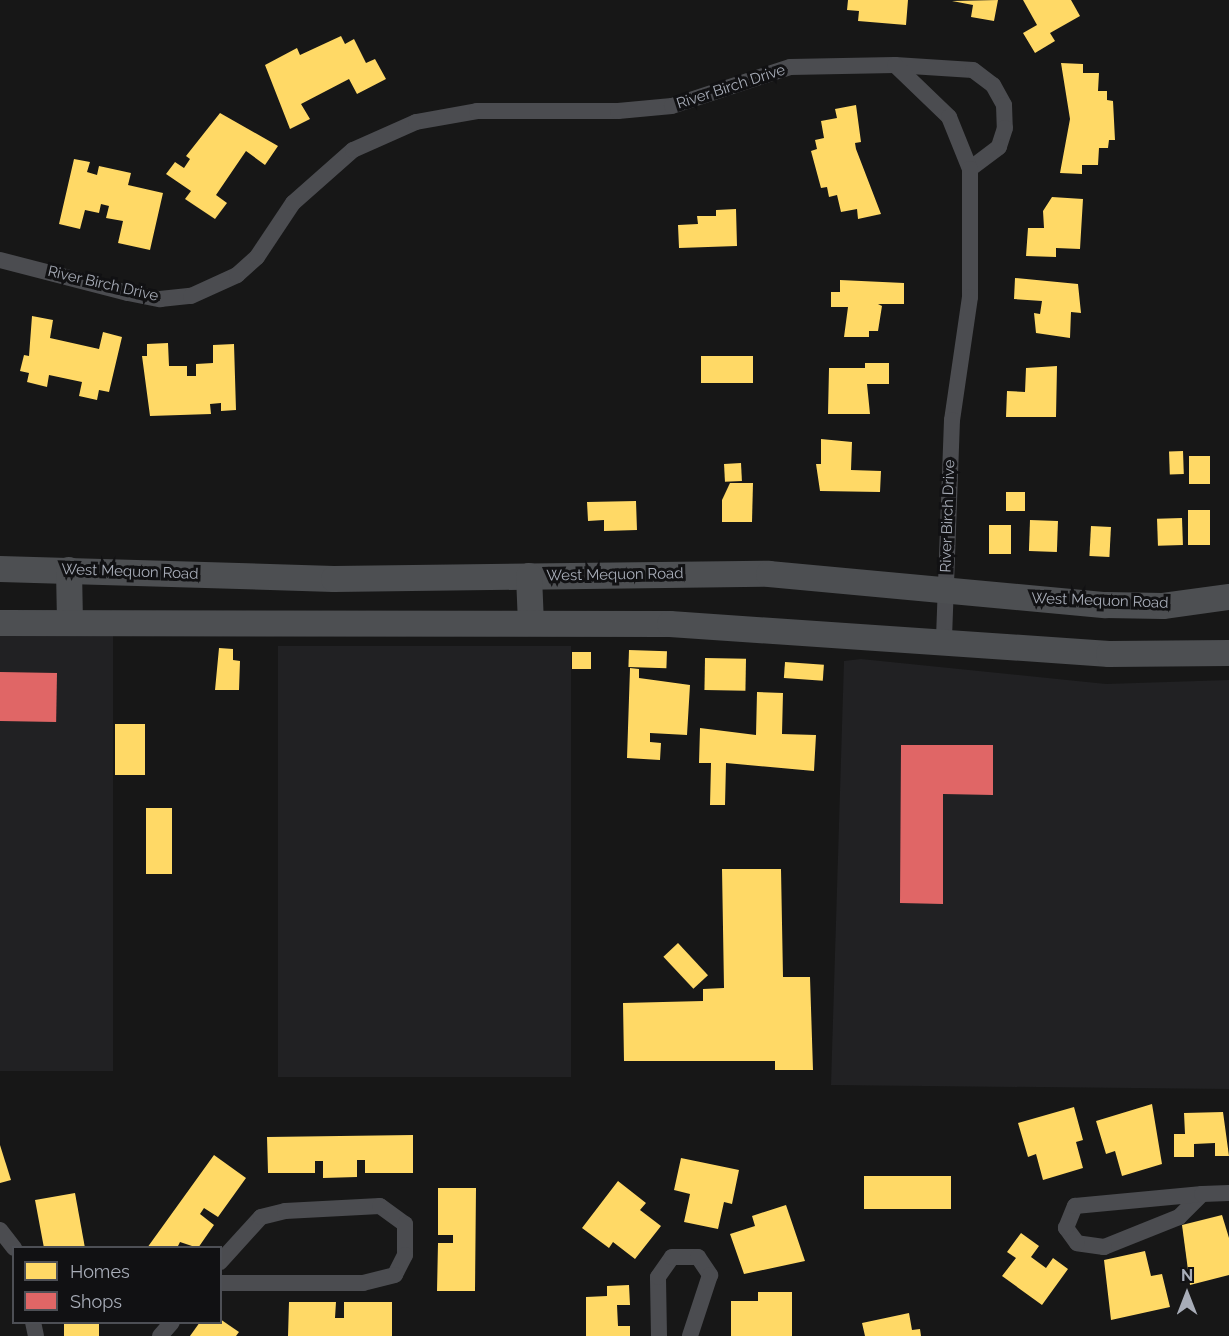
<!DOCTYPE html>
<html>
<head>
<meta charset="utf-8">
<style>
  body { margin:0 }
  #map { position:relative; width:1229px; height:1336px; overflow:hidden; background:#171717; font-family:Raleway,sans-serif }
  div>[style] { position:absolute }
  .built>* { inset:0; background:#212123; transform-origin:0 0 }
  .homes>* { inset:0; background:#ffd966; transform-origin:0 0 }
  .shops>* { inset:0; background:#e06666; transform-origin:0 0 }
  .street>* { height:16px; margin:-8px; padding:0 8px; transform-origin:8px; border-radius:8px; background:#4b4c50 }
  .primary>* { height:26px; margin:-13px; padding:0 13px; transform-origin:13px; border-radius:13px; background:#4d4f52 }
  span { translate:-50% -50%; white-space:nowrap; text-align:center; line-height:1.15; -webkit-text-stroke:6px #111113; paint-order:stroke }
  .street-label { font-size:15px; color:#a8adb8 }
  .legend { position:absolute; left:12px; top:1246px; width:210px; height:78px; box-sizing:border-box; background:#111113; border:2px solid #4d4f55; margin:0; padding:8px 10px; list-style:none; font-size:18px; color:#a8adb8 }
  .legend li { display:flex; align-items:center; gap:12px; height:30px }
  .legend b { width:30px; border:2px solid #4d4f55 }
  .north { position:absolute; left:1157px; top:1264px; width:60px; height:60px; -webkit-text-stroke:4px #111113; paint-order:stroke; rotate:0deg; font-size:16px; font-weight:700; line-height:24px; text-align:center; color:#a8adb8 }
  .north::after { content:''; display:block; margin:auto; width:21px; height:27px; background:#a8adb8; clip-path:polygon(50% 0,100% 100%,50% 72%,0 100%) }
</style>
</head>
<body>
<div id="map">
  <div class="built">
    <i style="left:0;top:634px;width:113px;height:437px"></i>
    <i style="left:278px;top:646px;width:293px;height:431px"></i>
    <i style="clip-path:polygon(861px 659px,1106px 684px,1229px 680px,1229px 1089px,831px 1085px,844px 661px)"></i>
  </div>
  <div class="homes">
    <i style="clip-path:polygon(848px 0,908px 0,906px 25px,858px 21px,859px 11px,847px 10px)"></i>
    <i style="clip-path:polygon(998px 0,994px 21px,971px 17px,973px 5px,952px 1px)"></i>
    <i style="clip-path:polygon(1023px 0,1071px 0,1080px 16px,1050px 33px,1055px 41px,1035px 53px,1023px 33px,1037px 25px)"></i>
    <i style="clip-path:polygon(341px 36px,345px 44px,354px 39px,366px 63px,375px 59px,386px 79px,357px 94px,349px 79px,301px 104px,310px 119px,290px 129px,265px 65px,297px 48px,300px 55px)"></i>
    <i style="clip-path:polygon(1061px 63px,1083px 64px,1083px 73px,1099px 73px,1098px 91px,1107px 91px,1107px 100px,1113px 101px,1115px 140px,1109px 140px,1108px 148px,1099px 148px,1098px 165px,1082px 165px,1082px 174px,1060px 173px,1070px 119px)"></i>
    <i style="clip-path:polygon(856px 105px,861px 142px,855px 143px,856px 149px,881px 214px,858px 219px,857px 209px,841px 212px,837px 195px,829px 197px,827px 187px,821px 188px,811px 151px,817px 149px,815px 140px,824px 138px,821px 121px,837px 118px,835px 109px)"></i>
    <i style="clip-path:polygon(220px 113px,278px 146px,265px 165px,246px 151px,216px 195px,227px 203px,215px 219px,185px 199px,191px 191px,166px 174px,175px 162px,184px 168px,190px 159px,186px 156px)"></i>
    <i style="clip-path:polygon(74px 159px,90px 162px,87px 172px,97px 175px,99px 166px,131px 173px,128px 185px,163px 193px,150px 250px,118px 243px,123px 221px,106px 218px,109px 206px,101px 204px,99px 213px,85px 210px,80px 229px,59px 224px)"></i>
    <i style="clip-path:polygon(1052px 197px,1083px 199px,1080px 249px,1056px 248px,1056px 257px,1026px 256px,1028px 228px,1044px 228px,1043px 211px)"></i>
    <i style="clip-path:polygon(736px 209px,737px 246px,679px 248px,678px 225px,698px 224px,697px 216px,716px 216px,716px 210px)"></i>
    <i style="clip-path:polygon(1015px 278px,1078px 284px,1081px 313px,1071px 312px,1070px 338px,1036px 333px,1034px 313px,1040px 314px,1042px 301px,1014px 299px)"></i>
    <i style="clip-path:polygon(840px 280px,904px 283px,904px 304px,878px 304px,882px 306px,878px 331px,869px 331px,869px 337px,844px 337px,848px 307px,831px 307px,831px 292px,840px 292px)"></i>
    <i style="clip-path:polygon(32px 316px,53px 320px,50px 338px,99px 349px,103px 332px,122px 337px,109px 392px,99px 390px,97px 400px,79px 396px,82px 382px,49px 375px,47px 387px,27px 382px,29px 373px,20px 371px,24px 355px,29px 356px)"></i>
    <i style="clip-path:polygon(168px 343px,169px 366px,187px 366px,187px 376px,196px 376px,196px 364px,213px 363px,213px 345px,234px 344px,236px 410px,221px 411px,221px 403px,210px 404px,211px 414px,150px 416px,142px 356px,147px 356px,147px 344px)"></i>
    <i style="left:701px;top:356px;width:52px;height:27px"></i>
    <i style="clip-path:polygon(865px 363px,889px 363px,889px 384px,867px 384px,870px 414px,828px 414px,829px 368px,865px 368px)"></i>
    <i style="clip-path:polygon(1057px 366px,1056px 417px,1006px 417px,1007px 391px,1025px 392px,1026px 368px)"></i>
    <i style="clip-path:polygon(821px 439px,852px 442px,851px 470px,881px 471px,880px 492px,820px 491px,816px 464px,821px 464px)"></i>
    <i style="left:1183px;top:451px;width:23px;height:14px;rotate:88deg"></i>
    <i style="left:1189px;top:456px;width:21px;height:28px"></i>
    <i style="left:741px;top:463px;width:18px;height:17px;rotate:87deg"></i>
    <i style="clip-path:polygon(730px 483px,753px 483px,752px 522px,722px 522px,722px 500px)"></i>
    <i style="left:1025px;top:492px;width:19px;height:19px;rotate:90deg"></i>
    <i style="clip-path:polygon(636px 501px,637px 530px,604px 531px,604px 520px,588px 521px,587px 502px)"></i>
    <i style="left:1188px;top:510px;width:22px;height:35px"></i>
    <i style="left:1182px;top:518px;width:27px;height:25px;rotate:88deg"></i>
    <i style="left:1030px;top:520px;width:28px;height:31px;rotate:2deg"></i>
    <i style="left:989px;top:525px;width:22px;height:29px"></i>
    <i style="left:1091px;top:526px;width:20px;height:30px;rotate:3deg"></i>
    <i style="clip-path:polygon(219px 648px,233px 649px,233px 660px,240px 661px,239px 690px,215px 690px)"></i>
    <i style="left:629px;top:650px;width:38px;height:17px;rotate:2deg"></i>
    <i style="left:572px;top:652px;width:19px;height:17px"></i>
    <i style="left:705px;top:658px;width:41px;height:32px;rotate:1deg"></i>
    <i style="left:785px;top:662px;width:39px;height:16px;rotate:4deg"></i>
    <i style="clip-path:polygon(630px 668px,639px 669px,639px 678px,690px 685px,687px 735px,650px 733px,650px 742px,661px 743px,660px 760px,627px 758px)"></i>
    <i style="clip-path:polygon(757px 692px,783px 693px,782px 734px,816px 735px,814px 771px,726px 763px,725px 805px,710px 805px,711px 763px,699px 763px,700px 728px,756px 735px)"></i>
    <i style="left:115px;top:724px;width:30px;height:51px"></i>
    <i style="left:146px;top:808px;width:26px;height:66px"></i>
    <i style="clip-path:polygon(722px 869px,781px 869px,783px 977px,810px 977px,813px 1070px,775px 1070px,775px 1061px,624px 1061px,623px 1003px,703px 1001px,703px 989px,724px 988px)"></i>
    <i style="left:678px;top:943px;width:44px;height:20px;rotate:47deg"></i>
    <i style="clip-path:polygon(1152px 1104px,1162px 1164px,1122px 1176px,1115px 1151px,1106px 1154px,1096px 1121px)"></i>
    <i style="clip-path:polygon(1074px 1107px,1083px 1140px,1076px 1142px,1083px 1168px,1043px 1180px,1036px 1154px,1028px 1157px,1018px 1123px)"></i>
    <i style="clip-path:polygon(1223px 1112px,1229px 1156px,1215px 1156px,1215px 1143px,1194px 1144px,1194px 1157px,1174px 1157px,1174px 1134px,1185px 1134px,1184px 1113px)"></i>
    <i style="clip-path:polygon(413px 1135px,413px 1173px,365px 1173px,365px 1160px,357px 1160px,357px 1177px,323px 1178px,323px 1161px,315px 1161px,315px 1173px,268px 1173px,267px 1137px)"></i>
    <i style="clip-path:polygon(0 1145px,11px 1180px,0 1183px)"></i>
    <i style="clip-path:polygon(214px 1155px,246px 1178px,218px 1217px,204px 1208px,200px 1214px,214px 1225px,198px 1248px,180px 1242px,177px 1248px,147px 1248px)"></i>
    <i style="clip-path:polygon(681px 1158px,739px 1170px,732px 1204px,724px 1202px,718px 1229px,684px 1222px,690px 1194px,674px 1190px)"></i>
    <i style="left:951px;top:1176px;width:33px;height:87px;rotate:90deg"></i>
    <i style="clip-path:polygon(618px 1181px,646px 1203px,640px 1210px,661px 1226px,635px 1259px,613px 1242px,609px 1248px,582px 1228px)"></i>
    <i style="clip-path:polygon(438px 1188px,476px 1188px,475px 1291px,437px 1291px,438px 1243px,453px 1243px,453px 1235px,438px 1235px)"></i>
    <i style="clip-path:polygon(75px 1193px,85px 1248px,44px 1248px,35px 1200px)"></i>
    <i style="clip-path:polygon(786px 1205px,805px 1261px,744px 1274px,730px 1234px,755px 1226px,752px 1216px)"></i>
    <i style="clip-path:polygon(1222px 1215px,1229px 1238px,1229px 1275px,1190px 1285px,1182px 1225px)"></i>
    <i style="clip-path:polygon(1021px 1233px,1039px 1246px,1031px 1257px,1046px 1268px,1053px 1258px,1068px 1269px,1042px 1305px,1002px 1276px,1016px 1258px,1007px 1252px)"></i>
    <i style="clip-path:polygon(1145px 1251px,1151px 1276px,1162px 1274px,1170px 1307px,1111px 1320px,1104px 1260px)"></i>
    <i style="clip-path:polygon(629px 1285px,630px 1305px,617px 1305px,618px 1326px,630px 1326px,630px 1336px,586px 1336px,586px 1297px,607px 1296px,607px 1286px)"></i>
    <i style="clip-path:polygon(758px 1292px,792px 1292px,792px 1336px,731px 1336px,731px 1301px,758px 1301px)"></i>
    <i style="clip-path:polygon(289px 1302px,336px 1302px,335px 1318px,344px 1318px,344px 1302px,392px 1302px,392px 1336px,288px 1336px)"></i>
    <i style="clip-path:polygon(909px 1313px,912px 1330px,920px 1329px,921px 1336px,865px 1336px,862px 1323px)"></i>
    <i style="clip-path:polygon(220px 1319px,239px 1332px,236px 1336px,190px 1336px,200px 1322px)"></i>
    <i style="left:64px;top:1322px;width:35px;height:14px"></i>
  </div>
  <div class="shops">
    <i style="left:0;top:672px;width:57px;height:49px;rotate:1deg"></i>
    <i style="clip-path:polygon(901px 745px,993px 745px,993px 795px,943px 794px,943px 904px,900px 903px)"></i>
  </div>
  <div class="street">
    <i style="left:895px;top:65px;width:78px;rotate:3.7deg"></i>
    <i style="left:973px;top:70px;width:25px;rotate:37deg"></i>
    <i style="left:993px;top:85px;width:23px;rotate:61deg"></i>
    <i style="left:1004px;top:105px;width:23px;rotate:88deg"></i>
    <i style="left:1005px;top:128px;width:20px;rotate:108deg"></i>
    <i style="left:999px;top:147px;width:36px;rotate:143deg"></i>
    <i style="left:0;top:260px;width:132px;rotate:14.5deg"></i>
    <i style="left:128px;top:293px;width:33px;rotate:11deg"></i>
    <i style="left:160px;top:299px;width:31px;rotate:-6deg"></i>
    <i style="left:191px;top:296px;width:51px;rotate:-24.5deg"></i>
    <i style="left:237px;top:275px;width:27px;rotate:-42deg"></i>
    <i style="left:257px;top:257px;width:65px;rotate:-56.3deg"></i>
    <i style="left:293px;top:203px;width:80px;rotate:-41.5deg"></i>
    <i style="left:353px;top:150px;width:69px;rotate:-24deg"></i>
    <i style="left:416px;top:122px;width:62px;rotate:-10.2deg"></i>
    <i style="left:477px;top:111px;width:141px"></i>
    <i style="left:618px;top:111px;width:54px;rotate:-5.3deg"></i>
    <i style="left:672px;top:106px;width:124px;rotate:-18.3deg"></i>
    <i style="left:790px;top:67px;width:105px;rotate:-1.1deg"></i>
    <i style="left:895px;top:65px;width:75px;rotate:43.9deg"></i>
    <i style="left:949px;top:117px;width:56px;rotate:68deg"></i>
    <i style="left:970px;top:169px;width:128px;rotate:90deg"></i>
    <i style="left:970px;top:297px;width:124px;rotate:98.3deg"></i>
    <i style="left:952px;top:420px;width:220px;rotate:92.1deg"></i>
    <i style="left:1202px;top:1194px;width:33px;rotate:135deg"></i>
    <i style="left:1179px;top:1217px;width:81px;rotate:158.2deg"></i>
    <i style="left:1104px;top:1247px;width:27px;rotate:-172deg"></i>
    <i style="left:1077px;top:1243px;width:19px;rotate:-126deg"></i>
    <i style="left:1066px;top:1228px;width:24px;rotate:-68deg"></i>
    <i style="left:1075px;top:1206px;width:128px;rotate:-5.4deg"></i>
    <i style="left:1202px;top:1194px;width:27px;rotate:-2deg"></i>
    <i style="left:0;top:1230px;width:23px;rotate:52deg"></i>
    <i style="left:220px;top:1262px;width:61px;rotate:-47.7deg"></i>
    <i style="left:261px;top:1217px;width:25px;rotate:-14deg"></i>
    <i style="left:285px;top:1211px;width:95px;rotate:-3deg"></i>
    <i style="left:380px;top:1206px;width:31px;rotate:36deg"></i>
    <i style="left:405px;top:1224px;width:31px;rotate:90deg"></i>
    <i style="left:405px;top:1255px;width:22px;rotate:117deg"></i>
    <i style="left:395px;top:1275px;width:33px;rotate:166deg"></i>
    <i style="left:363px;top:1283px;width:143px;rotate:180deg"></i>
    <i style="left:33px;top:1322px;width:14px;rotate:78deg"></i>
    <i style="left:160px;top:1336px;width:18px;rotate:-49deg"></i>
    <i style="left:659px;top:1336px;width:59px;rotate:-91deg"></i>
    <i style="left:658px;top:1277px;width:24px;rotate:-55deg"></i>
    <i style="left:672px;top:1257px;width:26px"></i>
    <i style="left:698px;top:1257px;width:22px;rotate:56deg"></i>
    <i style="left:710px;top:1275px;width:64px;rotate:108.2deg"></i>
  </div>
  <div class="primary">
    <i style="left:0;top:569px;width:334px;rotate:1.7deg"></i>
    <i style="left:334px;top:579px;width:435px;rotate:-0.7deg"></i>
    <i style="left:769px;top:574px;width:338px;rotate:5.3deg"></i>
    <i style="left:1106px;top:605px;width:57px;rotate:1deg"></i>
    <i style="left:1163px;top:606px;width:67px;rotate:-7.8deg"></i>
    <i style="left:69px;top:570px;width:52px;rotate:88.9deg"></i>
    <i style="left:529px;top:576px;width:47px;rotate:87.6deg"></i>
    <i style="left:0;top:623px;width:670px;rotate:0.09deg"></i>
    <i style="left:670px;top:624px;width:440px;rotate:3.9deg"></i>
    <i style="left:1109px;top:654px;width:120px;rotate:-0.5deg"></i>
  </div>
  <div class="street-label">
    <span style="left:731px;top:87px;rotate:-18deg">River Birch Drive</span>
    <span style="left:103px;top:284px;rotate:13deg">River Birch Drive</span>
    <span style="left:948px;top:516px;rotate:-88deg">River Birch Drive</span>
    <span style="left:130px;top:572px;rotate:2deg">West Mequon Road</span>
    <span style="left:615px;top:575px;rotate:-1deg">West Mequon Road</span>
    <span style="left:1100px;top:601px;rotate:2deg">West Mequon Road</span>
  </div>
  <ul class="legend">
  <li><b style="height:16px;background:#ffd966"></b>Homes</li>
  <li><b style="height:16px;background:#e06666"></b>Shops</li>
  </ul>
  <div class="north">N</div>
</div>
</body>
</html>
